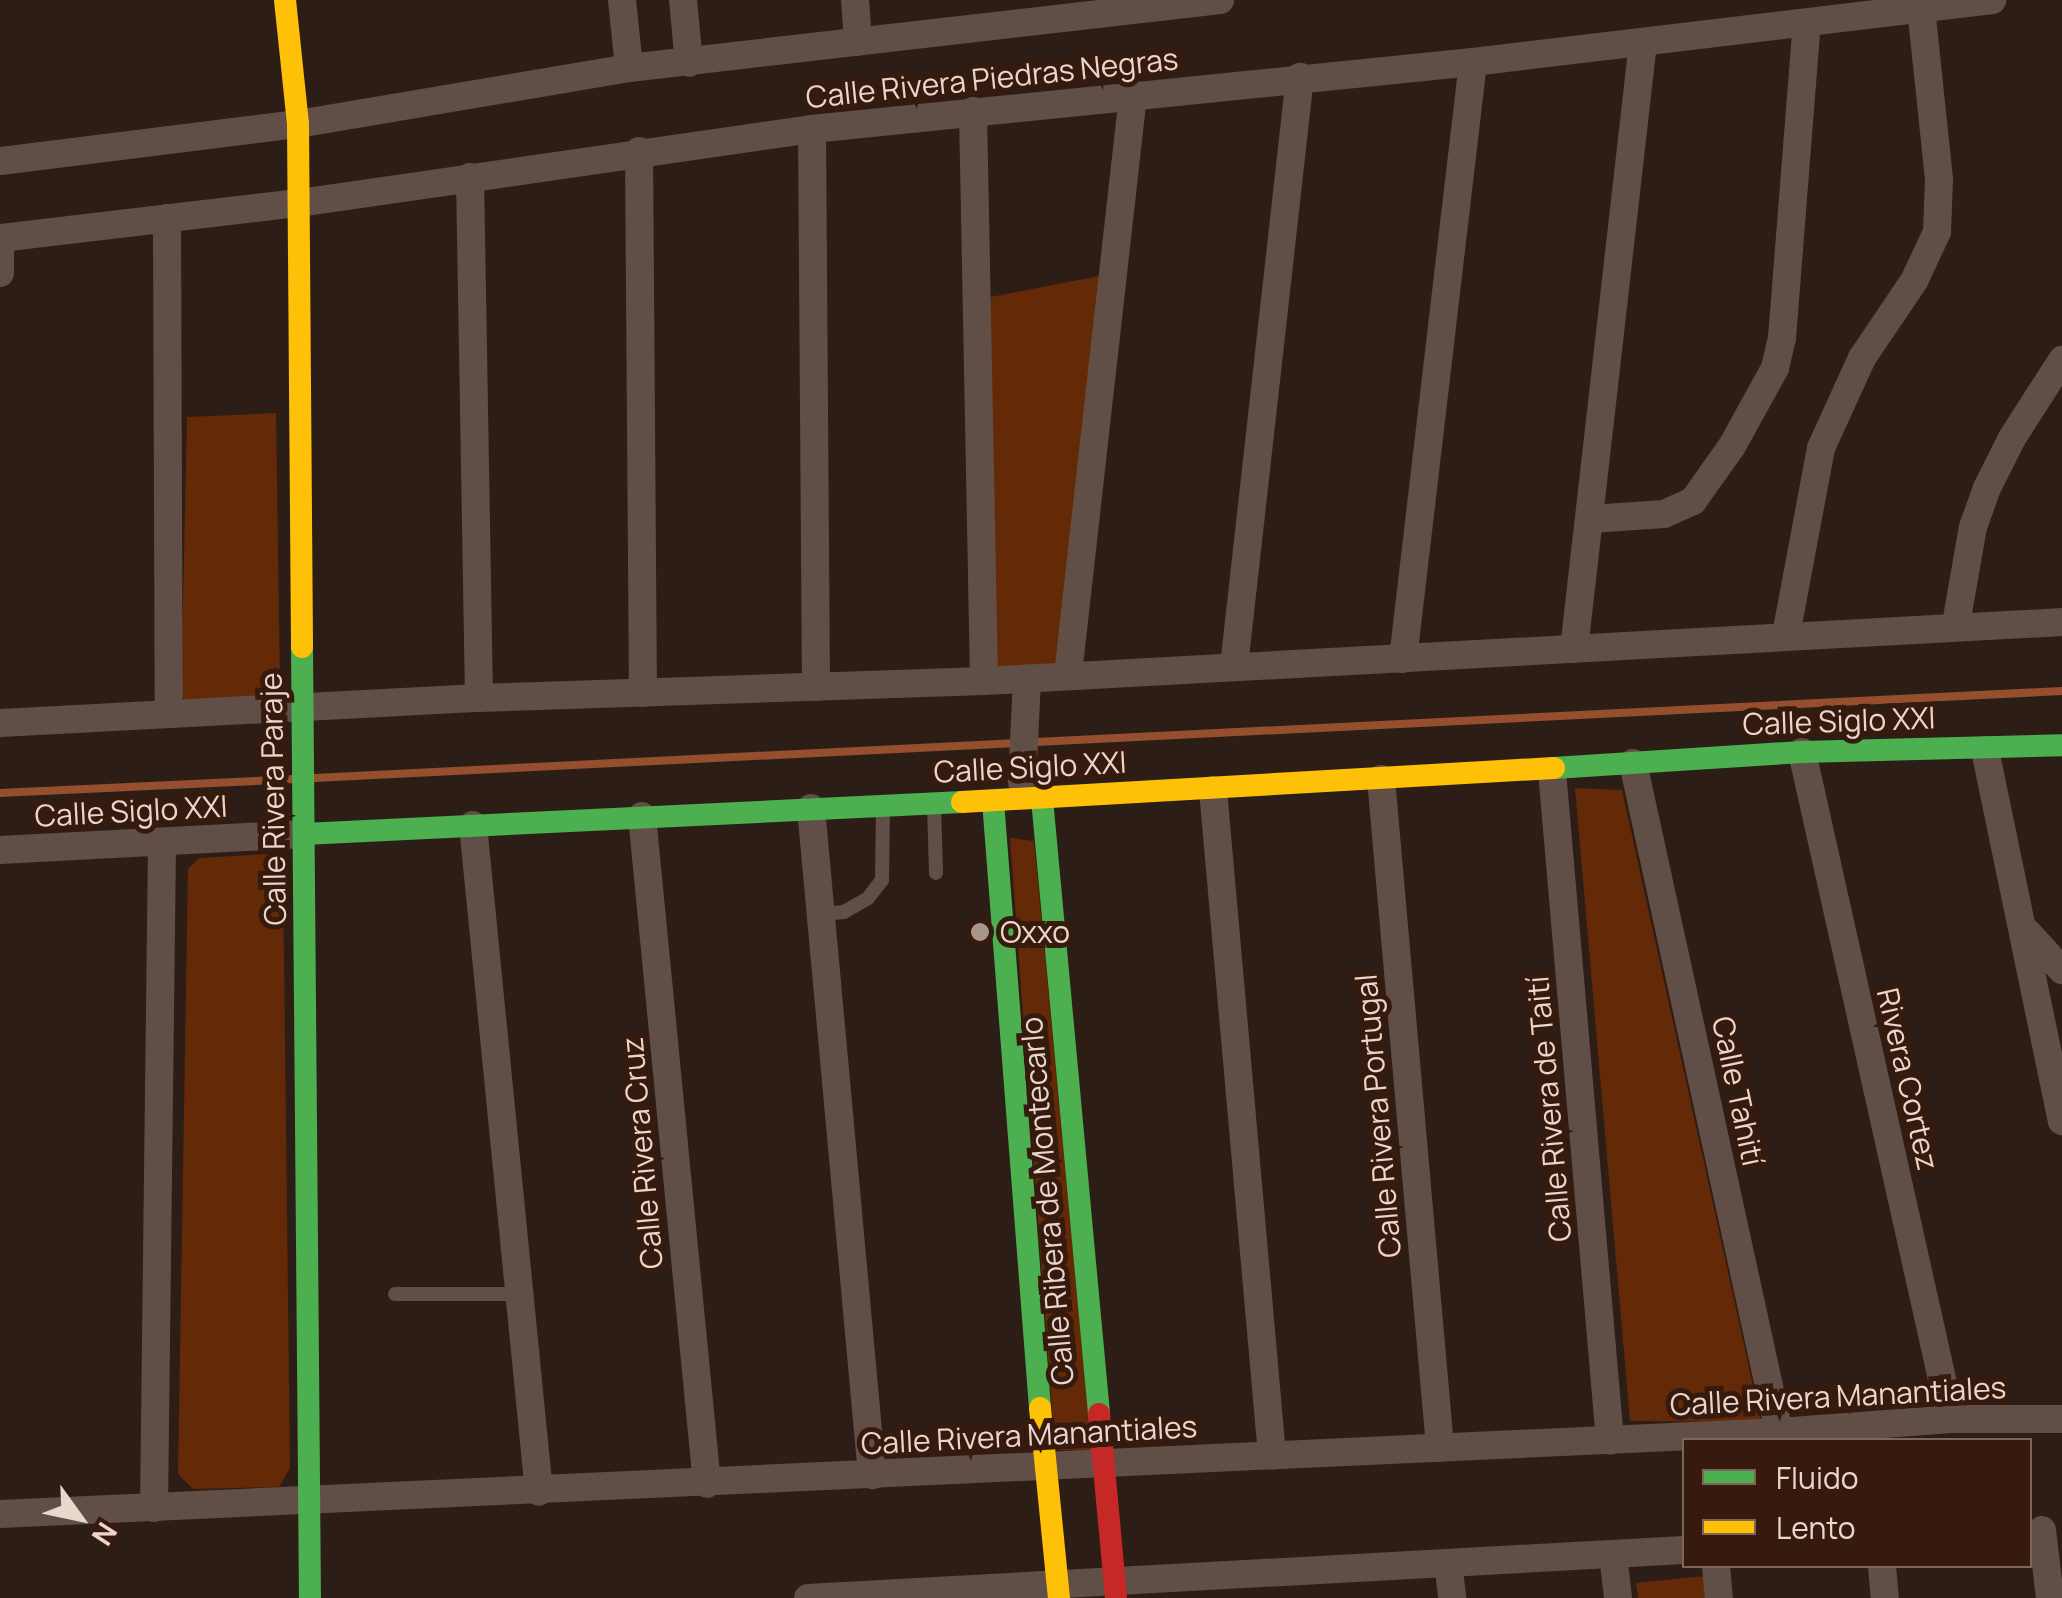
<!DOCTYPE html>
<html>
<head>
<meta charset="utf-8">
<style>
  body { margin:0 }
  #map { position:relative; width:2062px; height:1598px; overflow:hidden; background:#2c1e16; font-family:Manrope,sans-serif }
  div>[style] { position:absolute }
  .green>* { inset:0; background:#642907 }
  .stream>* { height:8px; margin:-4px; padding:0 4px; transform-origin:4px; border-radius:4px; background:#964f2e }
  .lane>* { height:14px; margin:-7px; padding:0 7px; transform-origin:7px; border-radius:7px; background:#614f47 }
  .street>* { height:28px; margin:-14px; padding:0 14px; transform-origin:14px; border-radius:14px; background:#614f47 }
  .fast>* { height:22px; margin:-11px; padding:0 11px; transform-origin:11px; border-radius:11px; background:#4caf50 }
  .slow>* { height:22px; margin:-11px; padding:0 11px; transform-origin:11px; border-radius:11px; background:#ffc107 }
  .jam>* { height:22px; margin:-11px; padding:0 11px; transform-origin:11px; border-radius:11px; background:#c62828 }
  .dots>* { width:28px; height:28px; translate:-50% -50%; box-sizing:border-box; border:5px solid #351a0d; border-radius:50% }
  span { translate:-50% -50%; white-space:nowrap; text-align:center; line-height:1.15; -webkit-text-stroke:10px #351a0d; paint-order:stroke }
  .street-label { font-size:30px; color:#e9d6cd }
  .poi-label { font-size:30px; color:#e9d6cd }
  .left { translate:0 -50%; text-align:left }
  .legend { position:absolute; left:1682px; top:1438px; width:350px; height:130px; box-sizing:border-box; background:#351a0d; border:2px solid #7d655a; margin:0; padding:12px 18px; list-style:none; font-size:30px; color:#e9d6cd }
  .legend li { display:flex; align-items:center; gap:20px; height:50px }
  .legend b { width:50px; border:2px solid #7d655a }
  .north { position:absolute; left:30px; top:1468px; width:100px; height:100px; -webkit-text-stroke:8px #351a0d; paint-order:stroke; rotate:123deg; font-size:28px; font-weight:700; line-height:40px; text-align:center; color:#e9d6cd }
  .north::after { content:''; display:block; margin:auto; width:35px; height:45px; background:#e9d6cd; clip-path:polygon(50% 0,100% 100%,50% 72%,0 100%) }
</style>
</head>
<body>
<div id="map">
  <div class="green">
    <i style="clip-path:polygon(1100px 276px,1055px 664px,1003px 668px,997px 665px,990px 297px)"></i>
    <i style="clip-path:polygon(276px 413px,280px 687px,275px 700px,187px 704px,181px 694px,187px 417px)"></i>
    <i style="clip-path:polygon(1575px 788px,1622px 790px,1761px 1422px,1630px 1421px)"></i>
    <i style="clip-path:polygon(1010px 838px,1034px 841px,1092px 1450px,1055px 1450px)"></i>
    <i style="clip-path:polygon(270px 854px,283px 873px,290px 1468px,279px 1487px,193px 1489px,178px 1474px,188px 869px,199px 858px)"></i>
    <i style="clip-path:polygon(1704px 1576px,1706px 1598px,1638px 1598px,1636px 1583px)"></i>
  </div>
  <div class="stream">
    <i style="left:314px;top:778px;width:1750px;rotate:-2.85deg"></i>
    <i style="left:0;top:793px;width:295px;rotate:-2.7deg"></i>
  </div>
  <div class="lane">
    <i style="left:934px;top:805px;width:68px;rotate:88.3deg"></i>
    <i style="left:820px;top:914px;width:24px;rotate:-5deg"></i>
    <i style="left:844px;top:912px;width:28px;rotate:-30deg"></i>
    <i style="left:868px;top:898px;width:23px;rotate:-52deg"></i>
    <i style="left:882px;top:880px;width:73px;rotate:-89.2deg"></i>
    <i style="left:395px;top:1294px;width:124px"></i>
  </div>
  <div class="street">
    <i style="left:622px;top:0;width:68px;rotate:84.1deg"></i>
    <i style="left:683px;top:0;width:63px;rotate:84.6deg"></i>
    <i style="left:855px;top:0;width:42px;rotate:85.9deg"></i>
    <i style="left:973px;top:111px;width:570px;rotate:88.89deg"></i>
    <i style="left:812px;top:129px;width:558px;rotate:89.59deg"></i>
    <i style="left:639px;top:151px;width:542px;rotate:89.58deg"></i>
    <i style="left:0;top:161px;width:300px;rotate:-7.1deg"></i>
    <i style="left:298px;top:124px;width:336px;rotate:-9.6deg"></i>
    <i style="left:629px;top:68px;width:595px;rotate:-6.56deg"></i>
    <i style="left:470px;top:177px;width:521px;rotate:89.01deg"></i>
    <i style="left:167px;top:218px;width:495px;rotate:89.8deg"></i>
    <i style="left:0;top:238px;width:301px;rotate:-6.7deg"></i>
    <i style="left:299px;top:203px;width:518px;rotate:-8.21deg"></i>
    <i style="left:812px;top:129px;width:664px;rotate:-5.79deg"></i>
    <i style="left:1473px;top:62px;width:523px;rotate:-6.81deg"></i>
    <i style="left:0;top:273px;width:35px;rotate:-90deg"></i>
    <i style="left:1591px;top:519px;width:73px;rotate:-3.9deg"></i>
    <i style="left:1664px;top:514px;width:32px;rotate:-24deg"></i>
    <i style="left:1693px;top:501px;width:67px;rotate:-54.7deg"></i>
    <i style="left:1732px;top:446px;width:89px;rotate:-61.1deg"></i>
    <i style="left:1775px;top:368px;width:31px;rotate:-77deg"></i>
    <i style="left:1782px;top:338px;width:316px;rotate:-85.5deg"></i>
    <i style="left:1956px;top:624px;width:98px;rotate:-80.1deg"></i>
    <i style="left:1973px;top:527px;width:41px;rotate:-70.3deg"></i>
    <i style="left:1987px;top:488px;width:56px;rotate:-63.4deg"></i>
    <i style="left:2012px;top:438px;width:93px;rotate:-57.3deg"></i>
    <i style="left:1786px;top:635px;width:190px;rotate:-79.4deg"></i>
    <i style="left:1821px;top:448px;width:99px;rotate:-65.5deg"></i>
    <i style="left:1862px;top:358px;width:93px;rotate:-56deg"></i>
    <i style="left:1914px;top:281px;width:54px;rotate:-64.9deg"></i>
    <i style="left:1937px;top:232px;width:53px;rotate:-87.8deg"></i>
    <i style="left:1939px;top:179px;width:171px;rotate:-96deg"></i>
    <i style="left:1574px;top:649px;width:611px;rotate:-83.51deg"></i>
    <i style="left:1403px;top:659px;width:601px;rotate:-83.31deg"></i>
    <i style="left:1234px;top:666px;width:593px;rotate:-83.61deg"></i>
    <i style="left:1068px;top:674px;width:583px;rotate:-83.59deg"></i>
    <i style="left:0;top:723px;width:480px;rotate:-3deg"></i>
    <i style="left:479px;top:698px;width:505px;rotate:-1.93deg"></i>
    <i style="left:984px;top:681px;width:1080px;rotate:-3.13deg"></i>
    <i style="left:1985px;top:750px;width:379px;rotate:78.3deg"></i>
    <i style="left:1802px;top:752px;width:683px;rotate:77.41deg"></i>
    <i style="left:1633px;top:763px;width:685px;rotate:77.69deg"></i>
    <i style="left:1552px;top:771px;width:672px;rotate:85.05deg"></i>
    <i style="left:1381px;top:779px;width:671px;rotate:84.95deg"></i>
    <i style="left:1022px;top:782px;width:104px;rotate:-87.2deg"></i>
    <i style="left:1213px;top:790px;width:668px;rotate:84.93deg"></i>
    <i style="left:811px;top:808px;width:670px;rotate:84.77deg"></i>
    <i style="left:642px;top:816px;width:671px;rotate:84.44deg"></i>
    <i style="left:473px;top:825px;width:670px;rotate:84.35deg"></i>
    <i style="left:0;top:850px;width:304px;rotate:-3deg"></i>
    <i style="left:2027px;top:932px;width:52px;rotate:47.4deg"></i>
    <i style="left:154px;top:1508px;width:666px;rotate:-89.31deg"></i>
    <i style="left:0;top:1514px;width:1781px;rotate:-2.64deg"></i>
    <i style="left:1779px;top:1432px;width:172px;rotate:-4.3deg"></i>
    <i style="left:1951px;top:1419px;width:111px"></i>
    <i style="left:2042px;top:1530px;width:68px;rotate:83.3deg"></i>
    <i style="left:1613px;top:1554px;width:44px;rotate:83.5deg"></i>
    <i style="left:1448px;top:1563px;width:35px;rotate:83deg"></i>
    <i style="left:1716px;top:1566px;width:32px;rotate:85deg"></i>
    <i style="left:1882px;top:1566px;width:32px;rotate:85deg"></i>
    <i style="left:808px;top:1598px;width:877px;rotate:-3.14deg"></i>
  </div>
  <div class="fast">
    <i style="left:302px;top:647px;width:951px;rotate:89.52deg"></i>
    <i style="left:1554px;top:768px;width:249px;rotate:-3.7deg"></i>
    <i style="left:1802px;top:752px;width:260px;rotate:-1.5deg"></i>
    <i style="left:1042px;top:799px;width:618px;rotate:84.7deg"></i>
    <i style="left:993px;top:801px;width:609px;rotate:85.57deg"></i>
    <i style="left:304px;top:834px;width:659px;rotate:-2.78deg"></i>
  </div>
  <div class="slow">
    <i style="left:285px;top:0;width:125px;rotate:84deg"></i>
    <i style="left:298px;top:124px;width:523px;rotate:89.56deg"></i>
    <i style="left:962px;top:802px;width:593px;rotate:-3.29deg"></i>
    <i style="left:1040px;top:1408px;width:191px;rotate:84.3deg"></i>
  </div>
  <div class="jam">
    <i style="left:1099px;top:1414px;width:185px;rotate:84.7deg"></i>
  </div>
  <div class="dots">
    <i style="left:980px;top:932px;background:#a7968d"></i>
  </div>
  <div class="street-label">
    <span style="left:992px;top:78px;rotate:-6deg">Calle Rivera Piedras Negras</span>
    <span style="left:1839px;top:721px;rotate:-2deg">Calle Siglo XXI</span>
    <span style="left:1030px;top:767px;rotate:-3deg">Calle Siglo XXI</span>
    <span style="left:273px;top:799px;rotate:-91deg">Calle Rivera Paraje</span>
    <span style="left:131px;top:811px;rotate:-3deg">Calle Siglo XXI</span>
    <span style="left:1908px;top:1079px;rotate:77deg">Rivera Cortez</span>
    <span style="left:1738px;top:1091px;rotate:78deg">Calle Tahití</span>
    <span style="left:1549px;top:1109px;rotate:-95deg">Calle Rivera de Taití</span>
    <span style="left:1378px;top:1116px;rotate:-95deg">Calle Rivera Portugal</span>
    <span style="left:642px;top:1153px;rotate:-95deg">Calle Rivera Cruz</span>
    <span style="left:1047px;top:1201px;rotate:-95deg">Calle Ribera de Montecarlo</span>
    <span style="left:1838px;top:1396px;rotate:-3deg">Calle Rivera Manantiales</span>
    <span style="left:1029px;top:1435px;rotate:-3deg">Calle Rivera Manantiales</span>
  </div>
  <div class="poi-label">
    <span class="left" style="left:1000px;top:932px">Oxxo</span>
  </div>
  <ul class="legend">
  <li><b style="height:12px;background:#4caf50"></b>Fluido</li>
  <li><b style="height:12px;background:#ffc107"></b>Lento</li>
  </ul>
  <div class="north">N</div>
</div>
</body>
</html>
